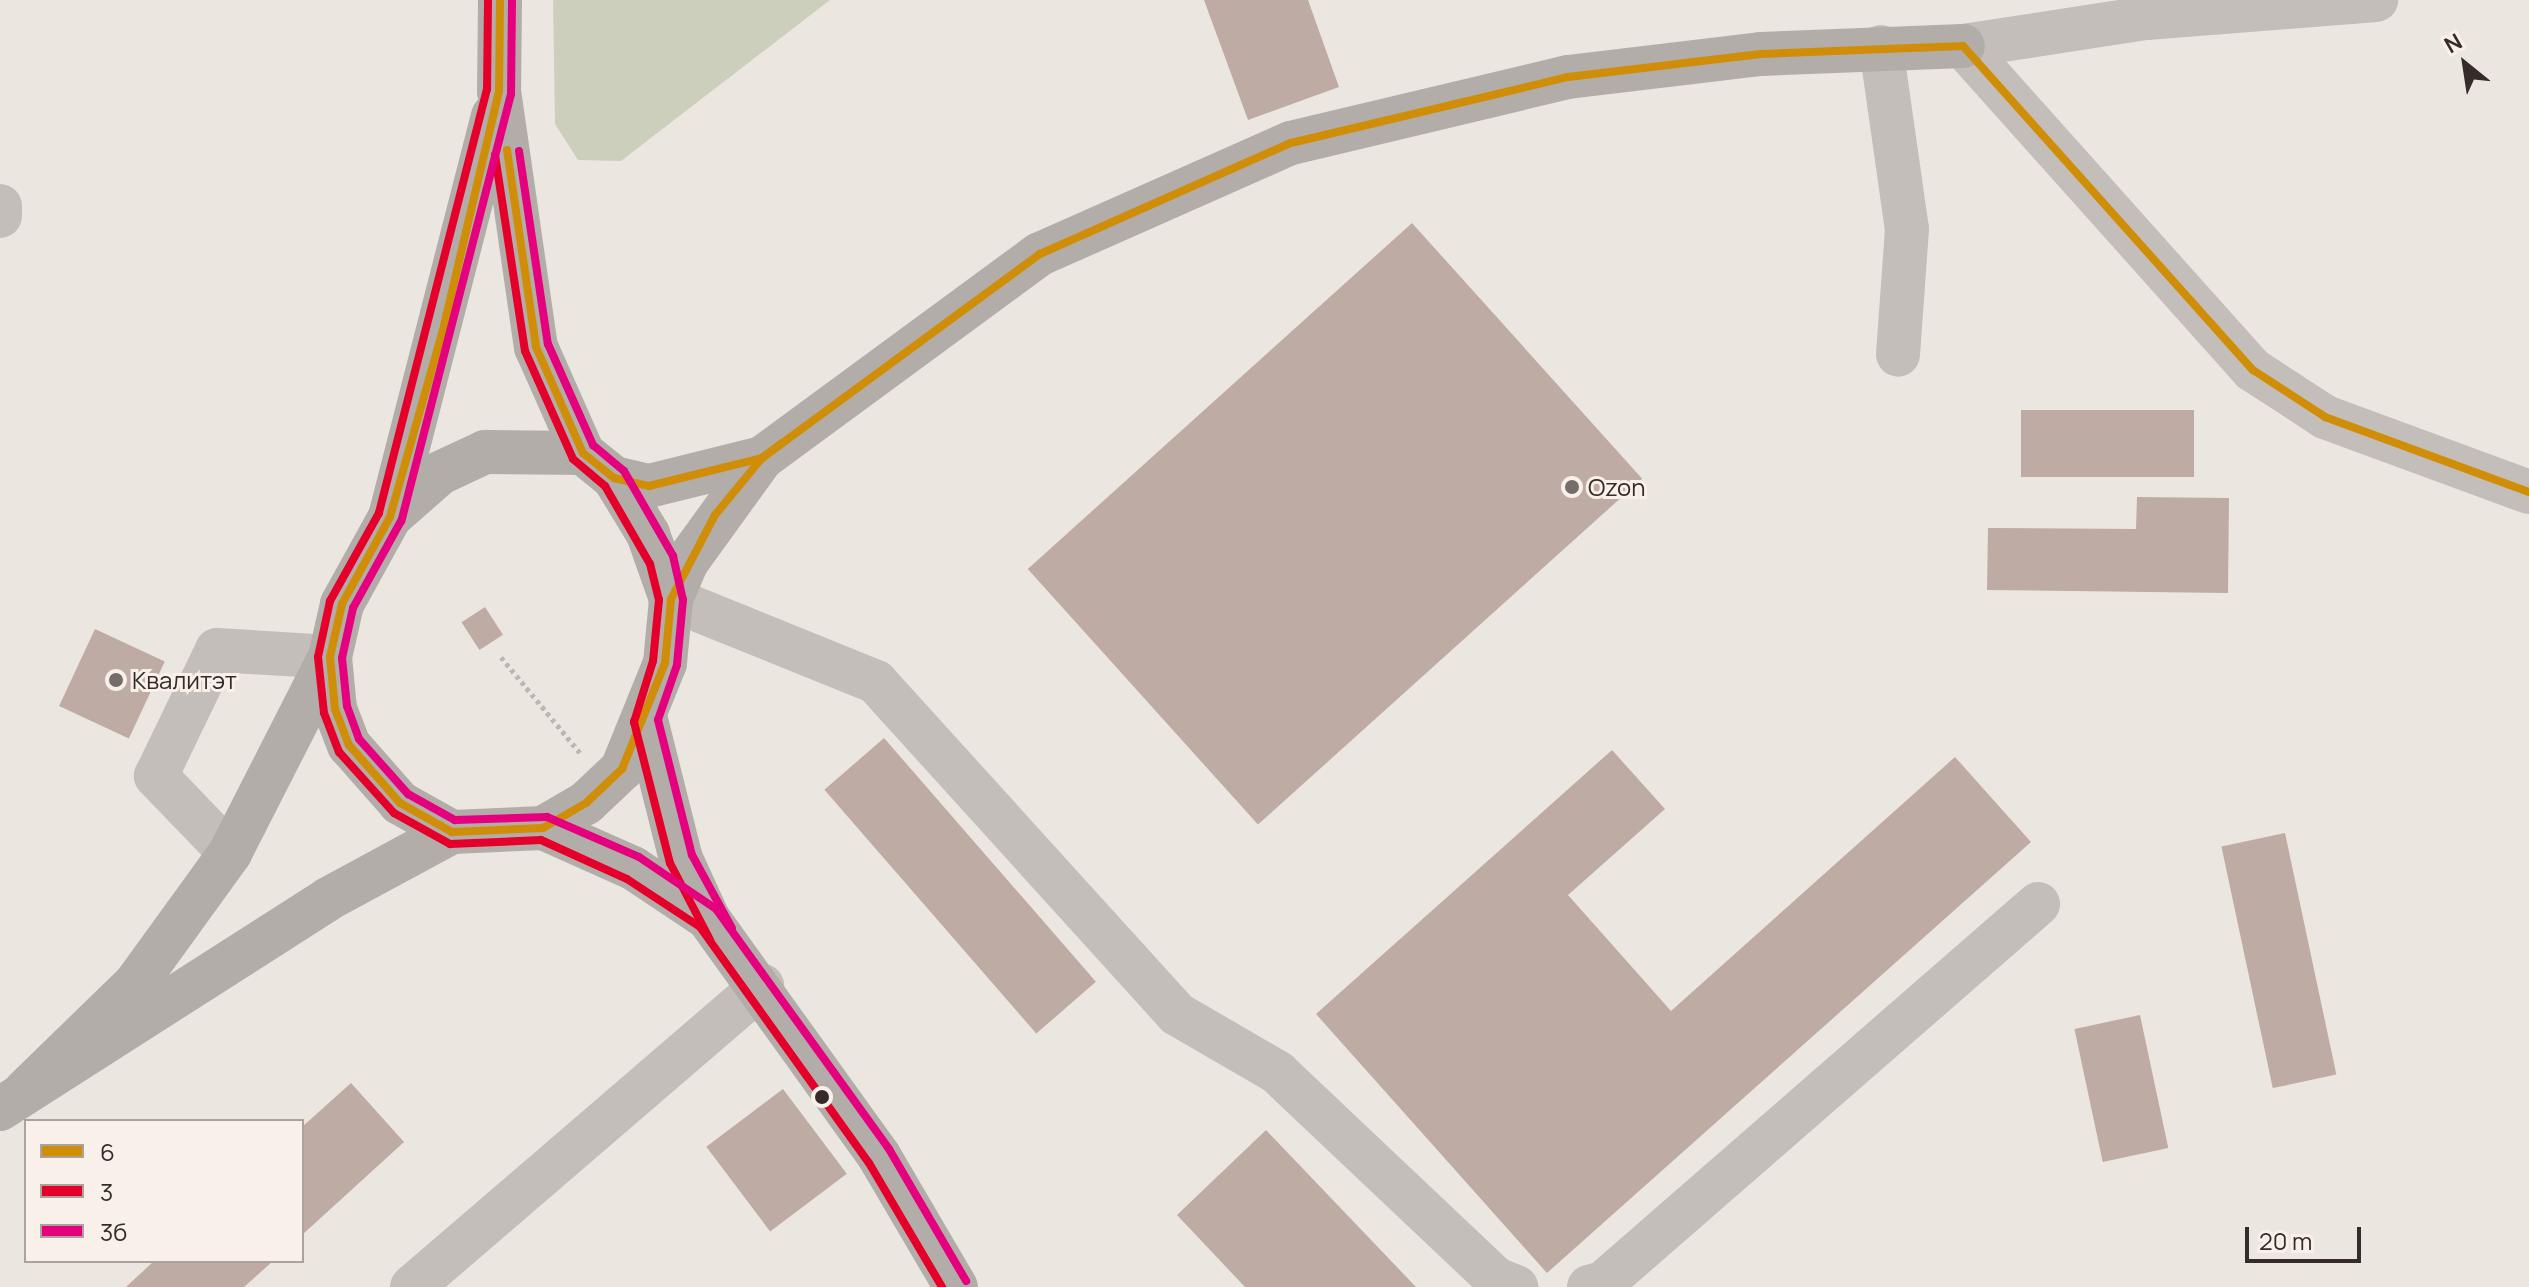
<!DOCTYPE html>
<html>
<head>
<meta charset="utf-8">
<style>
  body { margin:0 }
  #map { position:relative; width:2529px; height:1287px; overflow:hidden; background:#ece6e1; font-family:Manrope,sans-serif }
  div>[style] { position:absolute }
  .green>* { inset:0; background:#cdcfbd }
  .building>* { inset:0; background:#beaba4; transform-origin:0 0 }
  .path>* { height:5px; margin-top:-2.5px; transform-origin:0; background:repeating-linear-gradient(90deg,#bdb7b3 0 4px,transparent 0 8px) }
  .minor>* { height:44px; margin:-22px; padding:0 22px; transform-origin:22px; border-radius:22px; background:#c4beba }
  .major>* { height:44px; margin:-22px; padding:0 22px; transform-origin:22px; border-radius:22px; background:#b3adaa }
  .bus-1>* { height:8px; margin:-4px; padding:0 4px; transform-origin:4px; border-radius:4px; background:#d08e08 }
  .bus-2>* { height:8px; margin:-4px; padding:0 4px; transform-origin:4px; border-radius:4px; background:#e4002b }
  .bus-3>* { height:8px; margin:-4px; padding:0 4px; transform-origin:4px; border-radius:4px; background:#e5007d }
  .dots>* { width:22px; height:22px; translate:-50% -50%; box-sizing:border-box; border:4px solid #f8f0e9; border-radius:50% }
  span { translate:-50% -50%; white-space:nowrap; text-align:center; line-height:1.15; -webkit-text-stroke:6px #f8f0e9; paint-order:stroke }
  .poi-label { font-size:24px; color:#352c29 }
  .left { translate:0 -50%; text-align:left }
  .legend { position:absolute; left:24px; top:1119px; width:280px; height:144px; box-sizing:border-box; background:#f8f0e9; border:2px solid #aaa29c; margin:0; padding:10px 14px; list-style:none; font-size:24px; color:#352c29 }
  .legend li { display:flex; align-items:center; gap:16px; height:40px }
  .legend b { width:40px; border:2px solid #aaa29c }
  .north { position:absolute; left:2425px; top:24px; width:80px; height:80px; -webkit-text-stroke:6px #f8f0e9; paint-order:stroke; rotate:330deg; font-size:22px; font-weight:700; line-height:32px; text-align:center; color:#352c29 }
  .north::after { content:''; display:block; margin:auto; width:28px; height:36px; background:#352c29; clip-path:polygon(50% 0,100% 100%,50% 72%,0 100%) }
  .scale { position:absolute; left:2245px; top:1227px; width:116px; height:36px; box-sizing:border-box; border:4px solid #352c29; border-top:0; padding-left:10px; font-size:24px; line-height:28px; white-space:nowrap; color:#352c29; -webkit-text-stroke:6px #f8f0e9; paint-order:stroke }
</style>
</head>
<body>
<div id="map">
  <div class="green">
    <i style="clip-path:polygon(553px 0,830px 0,621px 161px,578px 160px,555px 124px)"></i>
  </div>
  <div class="building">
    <i style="clip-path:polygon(1204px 0,1308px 0,1339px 87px,1248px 120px)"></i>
    <i style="left:1412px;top:223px;width:344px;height:517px;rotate:48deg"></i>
    <i style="left:2021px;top:410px;width:173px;height:67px"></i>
    <i style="clip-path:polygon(2137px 497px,2229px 498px,2228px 593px,1987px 590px,1988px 528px,2136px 529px)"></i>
    <i style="left:485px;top:607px;width:33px;height:28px;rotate:57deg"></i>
    <i style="left:95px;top:629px;width:77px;height:85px;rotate:25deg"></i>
    <i style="left:884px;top:738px;width:323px;height:79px;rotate:49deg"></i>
    <i style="clip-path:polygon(1612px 750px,1665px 809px,1568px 895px,1671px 1011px,1955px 757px,2031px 842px,1547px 1273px,1316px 1014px)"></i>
    <i style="left:2285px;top:833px;width:247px;height:65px;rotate:78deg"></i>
    <i style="left:2140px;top:1015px;width:136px;height:67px;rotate:78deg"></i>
    <i style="clip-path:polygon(351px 1083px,404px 1142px,302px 1235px,302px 1127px)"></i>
    <i style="left:783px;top:1089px;width:106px;height:96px;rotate:53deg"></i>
    <i style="clip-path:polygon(1266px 1130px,1416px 1287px,1245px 1287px,1177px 1215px)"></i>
    <i style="clip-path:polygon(154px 1261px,273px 1261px,244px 1287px,126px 1287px)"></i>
  </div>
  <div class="path">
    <i style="left:501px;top:657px;width:124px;rotate:50.5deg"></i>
  </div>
  <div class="minor">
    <i style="left:1963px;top:46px;width:435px;rotate:48.2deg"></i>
    <i style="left:2253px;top:370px;width:86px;rotate:33.1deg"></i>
    <i style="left:2325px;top:417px;width:217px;rotate:20.2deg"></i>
    <i style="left:1963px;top:46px;width:186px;rotate:-8.7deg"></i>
    <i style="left:2147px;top:18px;width:230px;rotate:-4.5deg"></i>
    <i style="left:1881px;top:47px;width:184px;rotate:81.9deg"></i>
    <i style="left:1907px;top:229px;width:126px;rotate:94.1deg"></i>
    <i style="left:0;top:206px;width:10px;rotate:90deg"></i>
    <i style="left:671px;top:599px;width:221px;rotate:22deg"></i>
    <i style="left:876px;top:682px;width:448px;rotate:47.8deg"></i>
    <i style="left:1177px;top:1014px;width:116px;rotate:30.1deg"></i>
    <i style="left:1277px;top:1072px;width:301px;rotate:43.4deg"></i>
    <i style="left:1496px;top:1279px;width:22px;rotate:22deg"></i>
    <i style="left:230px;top:853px;width:107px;rotate:-133.9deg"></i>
    <i style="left:156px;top:776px;width:140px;rotate:-64.2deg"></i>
    <i style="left:217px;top:650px;width:113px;rotate:3.5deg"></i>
    <i style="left:412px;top:1287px;width:462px;rotate:-40.7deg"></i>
    <i style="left:1589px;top:1287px;width:15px;rotate:-16deg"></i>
    <i style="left:1603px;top:1283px;width:577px;rotate:-41.06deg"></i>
  </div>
  <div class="major">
    <i style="left:500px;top:0;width:91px;rotate:90.6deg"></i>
    <i style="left:499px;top:91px;width:259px;rotate:81.8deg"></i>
    <i style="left:536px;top:347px;width:116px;rotate:66.1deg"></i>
    <i style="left:583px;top:453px;width:40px;rotate:39deg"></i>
    <i style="left:614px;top:478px;width:66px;rotate:58.7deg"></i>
    <i style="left:648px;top:534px;width:69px;rotate:70.5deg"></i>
    <i style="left:614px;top:478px;width:36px;rotate:13deg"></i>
    <i style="left:649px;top:486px;width:116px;rotate:-13.9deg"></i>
    <i style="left:390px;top:517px;width:414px;rotate:-75.6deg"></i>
    <i style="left:330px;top:657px;width:52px;rotate:84.5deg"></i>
    <i style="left:335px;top:709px;width:39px;rotate:69deg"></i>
    <i style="left:349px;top:745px;width:77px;rotate:48.7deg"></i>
    <i style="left:400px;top:803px;width:60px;rotate:29.1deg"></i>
    <i style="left:646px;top:720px;width:143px;rotate:75.9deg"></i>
    <i style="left:681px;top:859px;width:65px;rotate:65.4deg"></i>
    <i style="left:708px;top:918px;width:293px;rotate:54.3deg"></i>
    <i style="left:879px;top:1156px;width:152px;rotate:59.6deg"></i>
    <i style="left:543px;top:828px;width:50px;rotate:-30.2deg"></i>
    <i style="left:586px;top:803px;width:50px;rotate:-43.4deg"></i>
    <i style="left:622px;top:769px;width:114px;rotate:-67.9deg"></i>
    <i style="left:665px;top:663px;width:64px;rotate:-84.6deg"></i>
    <i style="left:671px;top:599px;width:39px;rotate:-67deg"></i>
    <i style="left:686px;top:563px;width:130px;rotate:-54.1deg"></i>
    <i style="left:762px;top:458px;width:345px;rotate:-36.3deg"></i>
    <i style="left:1040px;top:254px;width:274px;rotate:-23.9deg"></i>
    <i style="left:1291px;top:143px;width:285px;rotate:-13.4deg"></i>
    <i style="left:1568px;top:77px;width:194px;rotate:-6.8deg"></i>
    <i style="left:1761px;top:54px;width:202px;rotate:-2.3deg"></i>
    <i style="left:25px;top:1091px;width:155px;rotate:-44.2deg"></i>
    <i style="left:136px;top:983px;width:160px;rotate:-54.1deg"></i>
    <i style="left:230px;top:853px;width:220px;rotate:-63deg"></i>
    <i style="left:330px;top:657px;width:54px;rotate:-77.2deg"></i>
    <i style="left:342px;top:604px;width:99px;rotate:-61.1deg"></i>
    <i style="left:390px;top:517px;width:67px;rotate:-41.3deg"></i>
    <i style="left:440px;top:473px;width:50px;rotate:-25deg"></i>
    <i style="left:485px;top:452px;width:98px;rotate:0.6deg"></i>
    <i style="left:0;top:1109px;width:389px;rotate:-32.6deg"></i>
    <i style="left:328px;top:899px;width:141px;rotate:-28.4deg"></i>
    <i style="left:452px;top:832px;width:91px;rotate:-2.5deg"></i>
    <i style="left:543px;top:828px;width:98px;rotate:24deg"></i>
    <i style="left:633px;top:868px;width:90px;rotate:33.7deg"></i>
  </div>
  <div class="bus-1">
    <i style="left:500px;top:0;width:91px;rotate:90.6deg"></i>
    <i style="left:499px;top:91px;width:241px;rotate:103.2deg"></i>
    <i style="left:444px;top:326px;width:198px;rotate:105.8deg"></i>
    <i style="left:390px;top:517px;width:99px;rotate:118.9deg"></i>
    <i style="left:342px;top:604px;width:54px;rotate:102.8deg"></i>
    <i style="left:330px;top:657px;width:52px;rotate:84.5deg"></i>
    <i style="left:335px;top:709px;width:39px;rotate:69deg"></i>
    <i style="left:349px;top:745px;width:77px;rotate:48.7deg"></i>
    <i style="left:400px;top:803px;width:60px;rotate:29.1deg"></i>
    <i style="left:452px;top:832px;width:91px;rotate:-2.5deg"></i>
    <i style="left:543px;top:828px;width:50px;rotate:-30.2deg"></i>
    <i style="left:586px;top:803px;width:50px;rotate:-43.4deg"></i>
    <i style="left:622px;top:769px;width:114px;rotate:-67.9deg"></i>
    <i style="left:665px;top:663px;width:64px;rotate:-84.6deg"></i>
    <i style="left:671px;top:599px;width:95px;rotate:-62.4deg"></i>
    <i style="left:715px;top:515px;width:74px;rotate:-50.5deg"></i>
    <i style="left:762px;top:458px;width:345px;rotate:-36.3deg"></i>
    <i style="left:1040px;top:254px;width:274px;rotate:-23.9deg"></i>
    <i style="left:1291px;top:143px;width:285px;rotate:-13.4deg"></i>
    <i style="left:1568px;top:77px;width:194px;rotate:-6.8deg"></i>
    <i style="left:1761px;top:54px;width:202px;rotate:-2.3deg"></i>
    <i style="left:1963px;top:46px;width:435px;rotate:48.2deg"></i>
    <i style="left:2253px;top:370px;width:86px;rotate:33.1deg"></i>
    <i style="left:2325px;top:417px;width:217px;rotate:20.2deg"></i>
    <i style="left:507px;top:150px;width:199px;rotate:81.6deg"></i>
    <i style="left:536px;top:347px;width:116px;rotate:66.1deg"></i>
    <i style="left:583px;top:453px;width:40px;rotate:39deg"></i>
    <i style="left:614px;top:478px;width:36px;rotate:13deg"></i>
    <i style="left:649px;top:486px;width:116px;rotate:-13.9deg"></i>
    <i style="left:762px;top:458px;width:25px;rotate:-37deg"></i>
  </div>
  <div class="bus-2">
    <i style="left:488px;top:0;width:89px;rotate:90.6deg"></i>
    <i style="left:487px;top:89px;width:438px;rotate:104.3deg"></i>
    <i style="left:379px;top:513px;width:101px;rotate:119.1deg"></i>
    <i style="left:330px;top:601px;width:57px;rotate:102.1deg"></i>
    <i style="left:318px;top:657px;width:56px;rotate:83.9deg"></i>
    <i style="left:324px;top:713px;width:42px;rotate:69deg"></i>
    <i style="left:339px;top:752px;width:82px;rotate:48deg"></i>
    <i style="left:394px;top:813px;width:64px;rotate:29deg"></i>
    <i style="left:450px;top:844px;width:91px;rotate:-2.5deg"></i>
    <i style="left:541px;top:840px;width:94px;rotate:24.4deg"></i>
    <i style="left:627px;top:879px;width:87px;rotate:33.3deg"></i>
    <i style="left:700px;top:927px;width:290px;rotate:54.4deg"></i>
    <i style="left:869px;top:1163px;width:144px;rotate:59.5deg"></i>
    <i style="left:495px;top:155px;width:198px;rotate:81.3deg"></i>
    <i style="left:525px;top:351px;width:118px;rotate:66deg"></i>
    <i style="left:573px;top:459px;width:42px;rotate:40.2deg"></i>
    <i style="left:605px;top:486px;width:90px;rotate:60deg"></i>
    <i style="left:650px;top:564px;width:37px;rotate:76deg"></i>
    <i style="left:659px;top:600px;width:61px;rotate:95.6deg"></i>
    <i style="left:653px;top:661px;width:64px;rotate:107.3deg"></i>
    <i style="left:634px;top:722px;width:146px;rotate:75.7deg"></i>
    <i style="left:670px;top:863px;width:87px;rotate:62.5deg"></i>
  </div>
  <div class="bus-3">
    <i style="left:512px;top:0;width:94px;rotate:90.6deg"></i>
    <i style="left:511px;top:94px;width:441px;rotate:104.4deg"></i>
    <i style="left:401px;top:521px;width:99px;rotate:118.9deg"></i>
    <i style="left:353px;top:608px;width:51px;rotate:102.4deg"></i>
    <i style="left:342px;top:658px;width:48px;rotate:84.1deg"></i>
    <i style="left:347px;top:706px;width:35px;rotate:70deg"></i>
    <i style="left:359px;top:739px;width:74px;rotate:48.3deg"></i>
    <i style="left:408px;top:794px;width:54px;rotate:29deg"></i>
    <i style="left:455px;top:820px;width:92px;rotate:-1.9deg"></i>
    <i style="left:547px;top:817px;width:100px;rotate:23.5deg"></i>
    <i style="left:639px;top:857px;width:93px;rotate:34deg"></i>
    <i style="left:716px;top:909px;width:296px;rotate:54.2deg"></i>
    <i style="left:889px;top:1149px;width:153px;rotate:59.7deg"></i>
    <i style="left:519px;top:151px;width:195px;rotate:81.5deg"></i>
    <i style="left:548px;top:344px;width:111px;rotate:66deg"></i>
    <i style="left:593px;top:445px;width:40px;rotate:40deg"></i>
    <i style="left:624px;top:471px;width:98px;rotate:60deg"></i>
    <i style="left:673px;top:556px;width:45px;rotate:77.2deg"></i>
    <i style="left:683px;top:600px;width:65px;rotate:95.3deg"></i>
    <i style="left:677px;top:665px;width:58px;rotate:109.1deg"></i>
    <i style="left:658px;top:720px;width:139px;rotate:75.9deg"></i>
    <i style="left:692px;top:855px;width:83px;rotate:61.3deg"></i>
  </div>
  <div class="dots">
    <i style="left:1572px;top:487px;background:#756d69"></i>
    <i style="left:116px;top:680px;background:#756d69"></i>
    <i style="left:822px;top:1097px;background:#352c29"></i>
  </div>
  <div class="poi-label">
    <span class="left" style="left:1588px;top:487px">Ozon</span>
    <span class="left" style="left:132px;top:680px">Квалитэт</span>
  </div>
  <ul class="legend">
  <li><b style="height:10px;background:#d08e08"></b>6</li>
  <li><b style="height:10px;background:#e4002b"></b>3</li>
  <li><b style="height:10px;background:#e5007d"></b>3б</li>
  </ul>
  <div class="north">N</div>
  <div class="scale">20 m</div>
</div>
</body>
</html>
